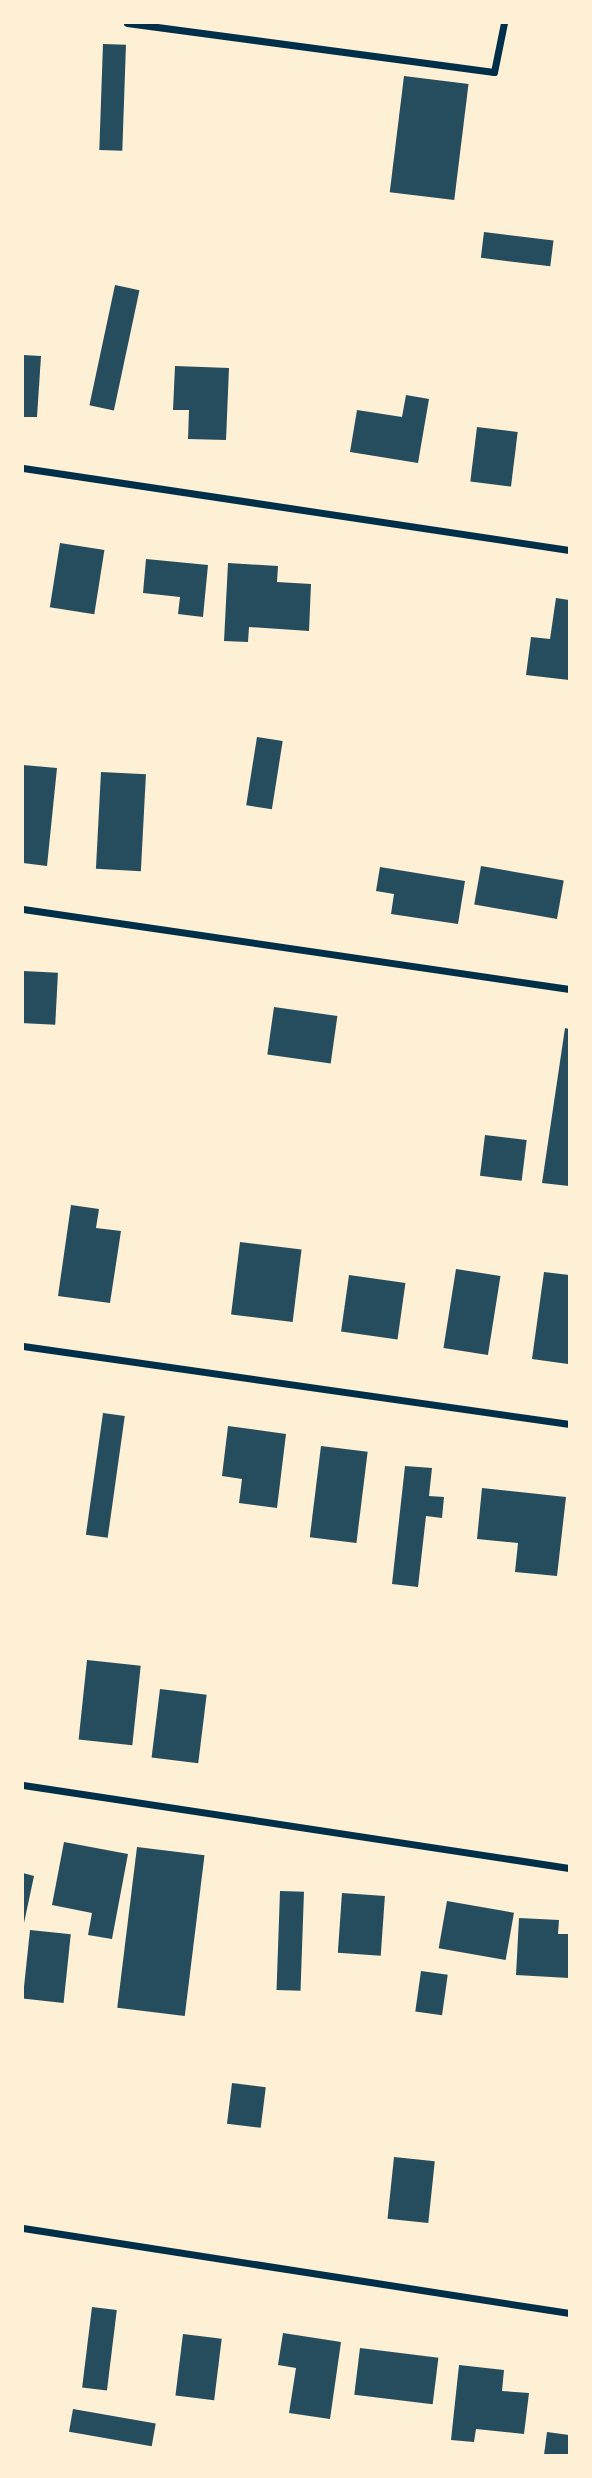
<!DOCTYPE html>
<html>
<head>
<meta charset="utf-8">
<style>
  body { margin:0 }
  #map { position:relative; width:592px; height:2478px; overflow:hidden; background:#fdf0d5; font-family:Manrope,sans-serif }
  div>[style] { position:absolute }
  .building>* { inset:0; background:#264d5e; transform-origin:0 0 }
  .minor>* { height:7px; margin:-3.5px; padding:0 3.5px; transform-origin:3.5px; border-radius:3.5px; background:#003049 }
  span { translate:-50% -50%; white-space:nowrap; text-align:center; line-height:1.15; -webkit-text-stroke:6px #fdf0d5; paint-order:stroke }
  .frame { position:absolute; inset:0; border:24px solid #fdf0d5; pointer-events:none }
</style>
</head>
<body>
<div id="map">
  <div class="building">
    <i style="left:103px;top:44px;width:23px;height:106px;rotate:2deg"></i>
    <i style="left:404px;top:76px;width:65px;height:117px;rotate:7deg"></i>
    <i style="left:484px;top:232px;width:70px;height:26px;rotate:7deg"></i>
    <i style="left:115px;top:285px;width:25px;height:123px;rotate:12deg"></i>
    <i style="clip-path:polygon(23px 355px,41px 356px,37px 417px,23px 417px)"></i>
    <i style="clip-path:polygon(175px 366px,229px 368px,226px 440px,188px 439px,189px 410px,173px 410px)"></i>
    <i style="clip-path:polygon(406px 395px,429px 399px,418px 463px,350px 452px,357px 410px,402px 417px)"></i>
    <i style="left:477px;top:427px;width:41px;height:55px;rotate:7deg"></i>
    <i style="left:60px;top:543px;width:45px;height:65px;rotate:9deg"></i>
    <i style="clip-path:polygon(146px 559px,208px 565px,203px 617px,178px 614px,180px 597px,143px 593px)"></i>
    <i style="clip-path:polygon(228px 563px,278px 566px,277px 582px,311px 584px,309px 631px,249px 627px,248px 642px,224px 641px)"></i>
    <i style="clip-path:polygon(556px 598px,569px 600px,569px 680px,526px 675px,531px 637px,550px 639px)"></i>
    <i style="left:257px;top:737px;width:26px;height:69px;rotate:9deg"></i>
    <i style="clip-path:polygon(23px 765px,57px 768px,47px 866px,23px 863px)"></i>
    <i style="left:101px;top:772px;width:45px;height:97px;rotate:3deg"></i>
    <i style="left:481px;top:866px;width:84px;height:39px;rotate:10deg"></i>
    <i style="clip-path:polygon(380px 867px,465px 881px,458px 924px,391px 914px,394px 894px,376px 891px)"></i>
    <i style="left:23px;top:971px;width:35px;height:52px;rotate:3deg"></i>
    <i style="left:274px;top:1007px;width:64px;height:48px;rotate:8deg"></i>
    <i style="clip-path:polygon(565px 1028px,569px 1029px,569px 1186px,542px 1183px)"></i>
    <i style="left:485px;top:1135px;width:42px;height:41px;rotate:7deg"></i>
    <i style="clip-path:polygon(71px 1205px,99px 1209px,96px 1228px,121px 1231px,110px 1303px,58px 1296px)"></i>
    <i style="left:240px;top:1242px;width:62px;height:73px;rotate:7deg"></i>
    <i style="left:456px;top:1269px;width:45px;height:80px;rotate:9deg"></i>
    <i style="clip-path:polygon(544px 1272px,569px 1275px,568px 1364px,532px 1359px)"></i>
    <i style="left:349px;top:1275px;width:57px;height:57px;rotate:8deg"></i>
    <i style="left:103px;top:1413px;width:22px;height:123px;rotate:8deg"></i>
    <i style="clip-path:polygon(228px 1426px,286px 1434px,277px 1508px,239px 1503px,242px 1479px,222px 1476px)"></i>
    <i style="left:321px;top:1446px;width:47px;height:92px;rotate:7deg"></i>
    <i style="clip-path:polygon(405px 1466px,432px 1468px,429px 1496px,444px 1497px,442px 1518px,426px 1516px,418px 1587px,392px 1584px)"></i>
    <i style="clip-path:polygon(482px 1488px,566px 1497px,557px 1576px,515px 1572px,518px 1543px,477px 1539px)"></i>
    <i style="left:87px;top:1660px;width:54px;height:80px;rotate:6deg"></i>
    <i style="left:160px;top:1689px;width:47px;height:69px;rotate:7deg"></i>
    <i style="clip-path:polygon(64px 1842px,128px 1854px,112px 1939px,88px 1935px,92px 1913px,52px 1905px)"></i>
    <i style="left:137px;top:1847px;width:68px;height:162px;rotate:7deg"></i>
    <i style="clip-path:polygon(23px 1873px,34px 1876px,24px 1923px,23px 1923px)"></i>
    <i style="left:280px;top:1891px;width:24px;height:99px;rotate:2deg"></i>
    <i style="left:342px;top:1893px;width:43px;height:60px;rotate:4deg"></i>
    <i style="left:447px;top:1901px;width:68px;height:48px;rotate:10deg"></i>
    <i style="clip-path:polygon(519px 1918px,559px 1920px,558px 1934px,569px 1934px,569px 1978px,516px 1975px)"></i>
    <i style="left:30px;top:1930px;width:41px;height:69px;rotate:6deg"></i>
    <i style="left:421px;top:1971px;width:27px;height:41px;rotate:8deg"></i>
    <i style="left:232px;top:2083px;width:34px;height:41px;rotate:7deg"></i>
    <i style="left:394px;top:2157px;width:41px;height:62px;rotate:6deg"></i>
    <i style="left:92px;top:2307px;width:25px;height:81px;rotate:7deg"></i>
    <i style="clip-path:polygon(283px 2333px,341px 2342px,330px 2419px,289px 2413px,296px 2368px,278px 2365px)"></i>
    <i style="left:183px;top:2334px;width:39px;height:62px;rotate:7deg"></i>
    <i style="left:360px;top:2348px;width:79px;height:47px;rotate:7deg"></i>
    <i style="clip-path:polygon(459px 2365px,504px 2370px,502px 2391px,529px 2393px,524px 2434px,476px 2429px,474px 2442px,451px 2440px)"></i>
    <i style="left:73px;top:2409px;width:84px;height:23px;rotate:10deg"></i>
    <i style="clip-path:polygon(547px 2432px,569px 2435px,569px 2455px,544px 2455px)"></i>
  </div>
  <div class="minor">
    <i style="left:127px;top:23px;width:370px;rotate:7.6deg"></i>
    <i style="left:494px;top:72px;width:50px;rotate:-78.5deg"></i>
    <i style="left:23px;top:468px;width:552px;rotate:8.54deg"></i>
    <i style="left:23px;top:909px;width:552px;rotate:8.34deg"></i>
    <i style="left:23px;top:1346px;width:552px;rotate:8.13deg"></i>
    <i style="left:23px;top:1785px;width:552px;rotate:8.64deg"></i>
    <i style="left:23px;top:2228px;width:553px;rotate:8.85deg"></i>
  </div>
  <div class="frame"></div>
</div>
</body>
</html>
